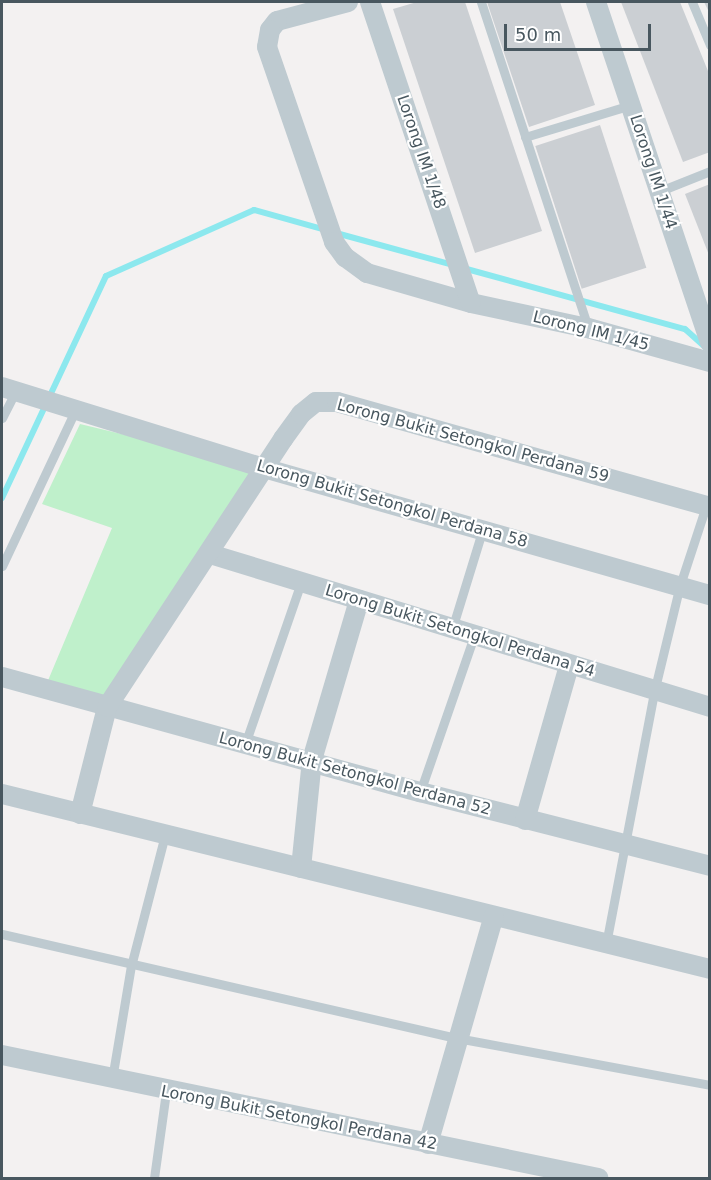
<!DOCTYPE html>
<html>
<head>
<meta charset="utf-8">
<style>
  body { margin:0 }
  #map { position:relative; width:711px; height:1180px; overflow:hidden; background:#f3f1f1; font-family:"DejaVu Sans",sans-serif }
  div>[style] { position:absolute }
  .green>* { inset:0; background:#bff0cb }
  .stream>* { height:6px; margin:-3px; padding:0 3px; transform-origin:3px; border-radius:3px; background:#8ce8ee }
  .building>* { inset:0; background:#cbcfd3; transform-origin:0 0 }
  .lane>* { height:9px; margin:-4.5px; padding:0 4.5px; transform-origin:4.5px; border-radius:4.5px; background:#becad0 }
  .street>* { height:20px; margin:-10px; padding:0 10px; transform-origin:10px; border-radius:10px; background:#becad0 }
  span { translate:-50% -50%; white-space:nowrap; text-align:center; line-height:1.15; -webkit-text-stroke:4.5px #fff; paint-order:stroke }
  .street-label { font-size:16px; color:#48575f }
  .frame { position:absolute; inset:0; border:3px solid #48575f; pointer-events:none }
  .scale { position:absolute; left:504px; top:24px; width:147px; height:27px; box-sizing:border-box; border:3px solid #48575f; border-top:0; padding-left:8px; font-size:18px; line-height:21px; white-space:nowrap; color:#48575f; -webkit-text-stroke:4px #fff; paint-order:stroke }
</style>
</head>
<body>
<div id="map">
  <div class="green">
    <i style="clip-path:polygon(80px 424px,267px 469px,107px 707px,44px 690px,112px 528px,42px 504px)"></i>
  </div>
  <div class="stream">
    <i style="left:336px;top:233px;width:121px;rotate:15.3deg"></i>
    <i style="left:463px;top:268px;width:230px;rotate:15.4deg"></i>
    <i style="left:685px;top:329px;width:27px;rotate:42deg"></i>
    <i style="left:2px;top:498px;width:245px;rotate:-64.9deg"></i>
    <i style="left:106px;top:276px;width:162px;rotate:-24deg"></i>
    <i style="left:254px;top:210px;width:75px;rotate:15.5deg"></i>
  </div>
  <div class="building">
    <i style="clip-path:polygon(417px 2px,465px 2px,542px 231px,475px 253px,393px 9px)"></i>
    <i style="clip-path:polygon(487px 2px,560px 2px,595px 105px,529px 127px)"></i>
    <i style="clip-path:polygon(621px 2px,680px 2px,710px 76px,710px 152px,683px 162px)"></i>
    <i style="clip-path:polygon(704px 2px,710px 2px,710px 14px)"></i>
    <i style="left:600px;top:125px;width:150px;height:68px;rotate:72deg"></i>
    <i style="clip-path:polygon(710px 184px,710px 255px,709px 255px,685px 194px)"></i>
  </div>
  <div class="lane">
    <i style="left:481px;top:2px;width:342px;rotate:71.8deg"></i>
    <i style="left:692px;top:2px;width:47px;rotate:67.3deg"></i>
    <i style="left:525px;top:137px;width:111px;rotate:-16.8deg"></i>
    <i style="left:660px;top:191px;width:54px;rotate:-21.8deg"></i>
    <i style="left:2px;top:418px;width:30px;rotate:-63deg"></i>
    <i style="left:2px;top:566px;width:171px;rotate:-64.8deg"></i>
    <i style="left:452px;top:629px;width:106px;rotate:-72.9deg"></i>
    <i style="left:245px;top:744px;width:171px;rotate:-70.9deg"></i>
    <i style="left:420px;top:792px;width:165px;rotate:-70.9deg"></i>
    <i style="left:2px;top:934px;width:467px;rotate:12.9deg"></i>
    <i style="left:457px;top:1038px;width:257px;rotate:10.5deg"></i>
    <i style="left:606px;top:944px;width:261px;rotate:-79.2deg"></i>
    <i style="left:655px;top:688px;width:106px;rotate:-76.4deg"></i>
    <i style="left:680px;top:585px;width:83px;rotate:-71.8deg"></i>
    <i style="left:112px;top:1079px;width:115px;rotate:-80.5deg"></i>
    <i style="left:131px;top:966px;width:135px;rotate:-75.5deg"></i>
    <i style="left:154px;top:1178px;width:88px;rotate:-82.1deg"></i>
  </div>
  <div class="street">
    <i style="left:348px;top:2px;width:73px;rotate:165deg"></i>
    <i style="left:277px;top:21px;width:11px;rotate:128deg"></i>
    <i style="left:270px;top:30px;width:17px;rotate:100deg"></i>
    <i style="left:267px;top:47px;width:206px;rotate:71deg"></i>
    <i style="left:334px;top:242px;width:19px;rotate:54deg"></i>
    <i style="left:345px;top:257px;width:27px;rotate:36deg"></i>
    <i style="left:367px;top:273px;width:108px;rotate:16.1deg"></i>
    <i style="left:471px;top:303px;width:120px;rotate:12.1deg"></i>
    <i style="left:588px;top:328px;width:127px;rotate:15.6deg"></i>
    <i style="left:370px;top:2px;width:317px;rotate:71.5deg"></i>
    <i style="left:596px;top:2px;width:359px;rotate:71.5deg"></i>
    <i style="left:2px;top:387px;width:277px;rotate:17.2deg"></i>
    <i style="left:267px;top:469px;width:461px;rotate:15.9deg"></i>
    <i style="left:210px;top:554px;width:523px;rotate:17.01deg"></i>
    <i style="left:2px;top:677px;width:434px;rotate:15.4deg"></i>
    <i style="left:420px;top:792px;width:299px;rotate:14.3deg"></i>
    <i style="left:2px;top:794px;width:729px;rotate:13.88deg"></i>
    <i style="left:80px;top:814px;width:110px;rotate:-75.8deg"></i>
    <i style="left:107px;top:707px;width:321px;rotate:-56.7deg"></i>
    <i style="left:283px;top:439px;width:31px;rotate:-54deg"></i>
    <i style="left:301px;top:414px;width:19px;rotate:-39deg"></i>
    <i style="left:316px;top:402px;width:21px"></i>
    <i style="left:337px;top:402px;width:387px;rotate:15.7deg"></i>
    <i style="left:525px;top:820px;width:160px;rotate:-74.1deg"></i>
    <i style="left:301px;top:868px;width:109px;rotate:-84.2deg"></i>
    <i style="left:312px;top:760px;width:167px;rotate:-73.6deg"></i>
    <i style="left:2px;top:1055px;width:609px;rotate:11.66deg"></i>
    <i style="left:428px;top:1144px;width:237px;rotate:-73.9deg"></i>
  </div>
  <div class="street-label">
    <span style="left:421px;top:152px;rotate:71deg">Lorong IM 1/48</span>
    <span style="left:653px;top:172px;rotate:72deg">Lorong IM 1/44</span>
    <span style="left:591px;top:331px;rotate:14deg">Lorong IM 1/45</span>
    <span style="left:473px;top:441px;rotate:15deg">Lorong Bukit Setongkol Perdana 59</span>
    <span style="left:392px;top:504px;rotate:16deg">Lorong Bukit Setongkol Perdana 58</span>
    <span style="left:460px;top:631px;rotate:17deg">Lorong Bukit Setongkol Perdana 54</span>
    <span style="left:355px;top:774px;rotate:15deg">Lorong Bukit Setongkol Perdana 52</span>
    <span style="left:299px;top:1118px;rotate:11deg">Lorong Bukit Setongkol Perdana 42</span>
  </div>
  <div class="frame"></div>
  <div class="scale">50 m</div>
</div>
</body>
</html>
